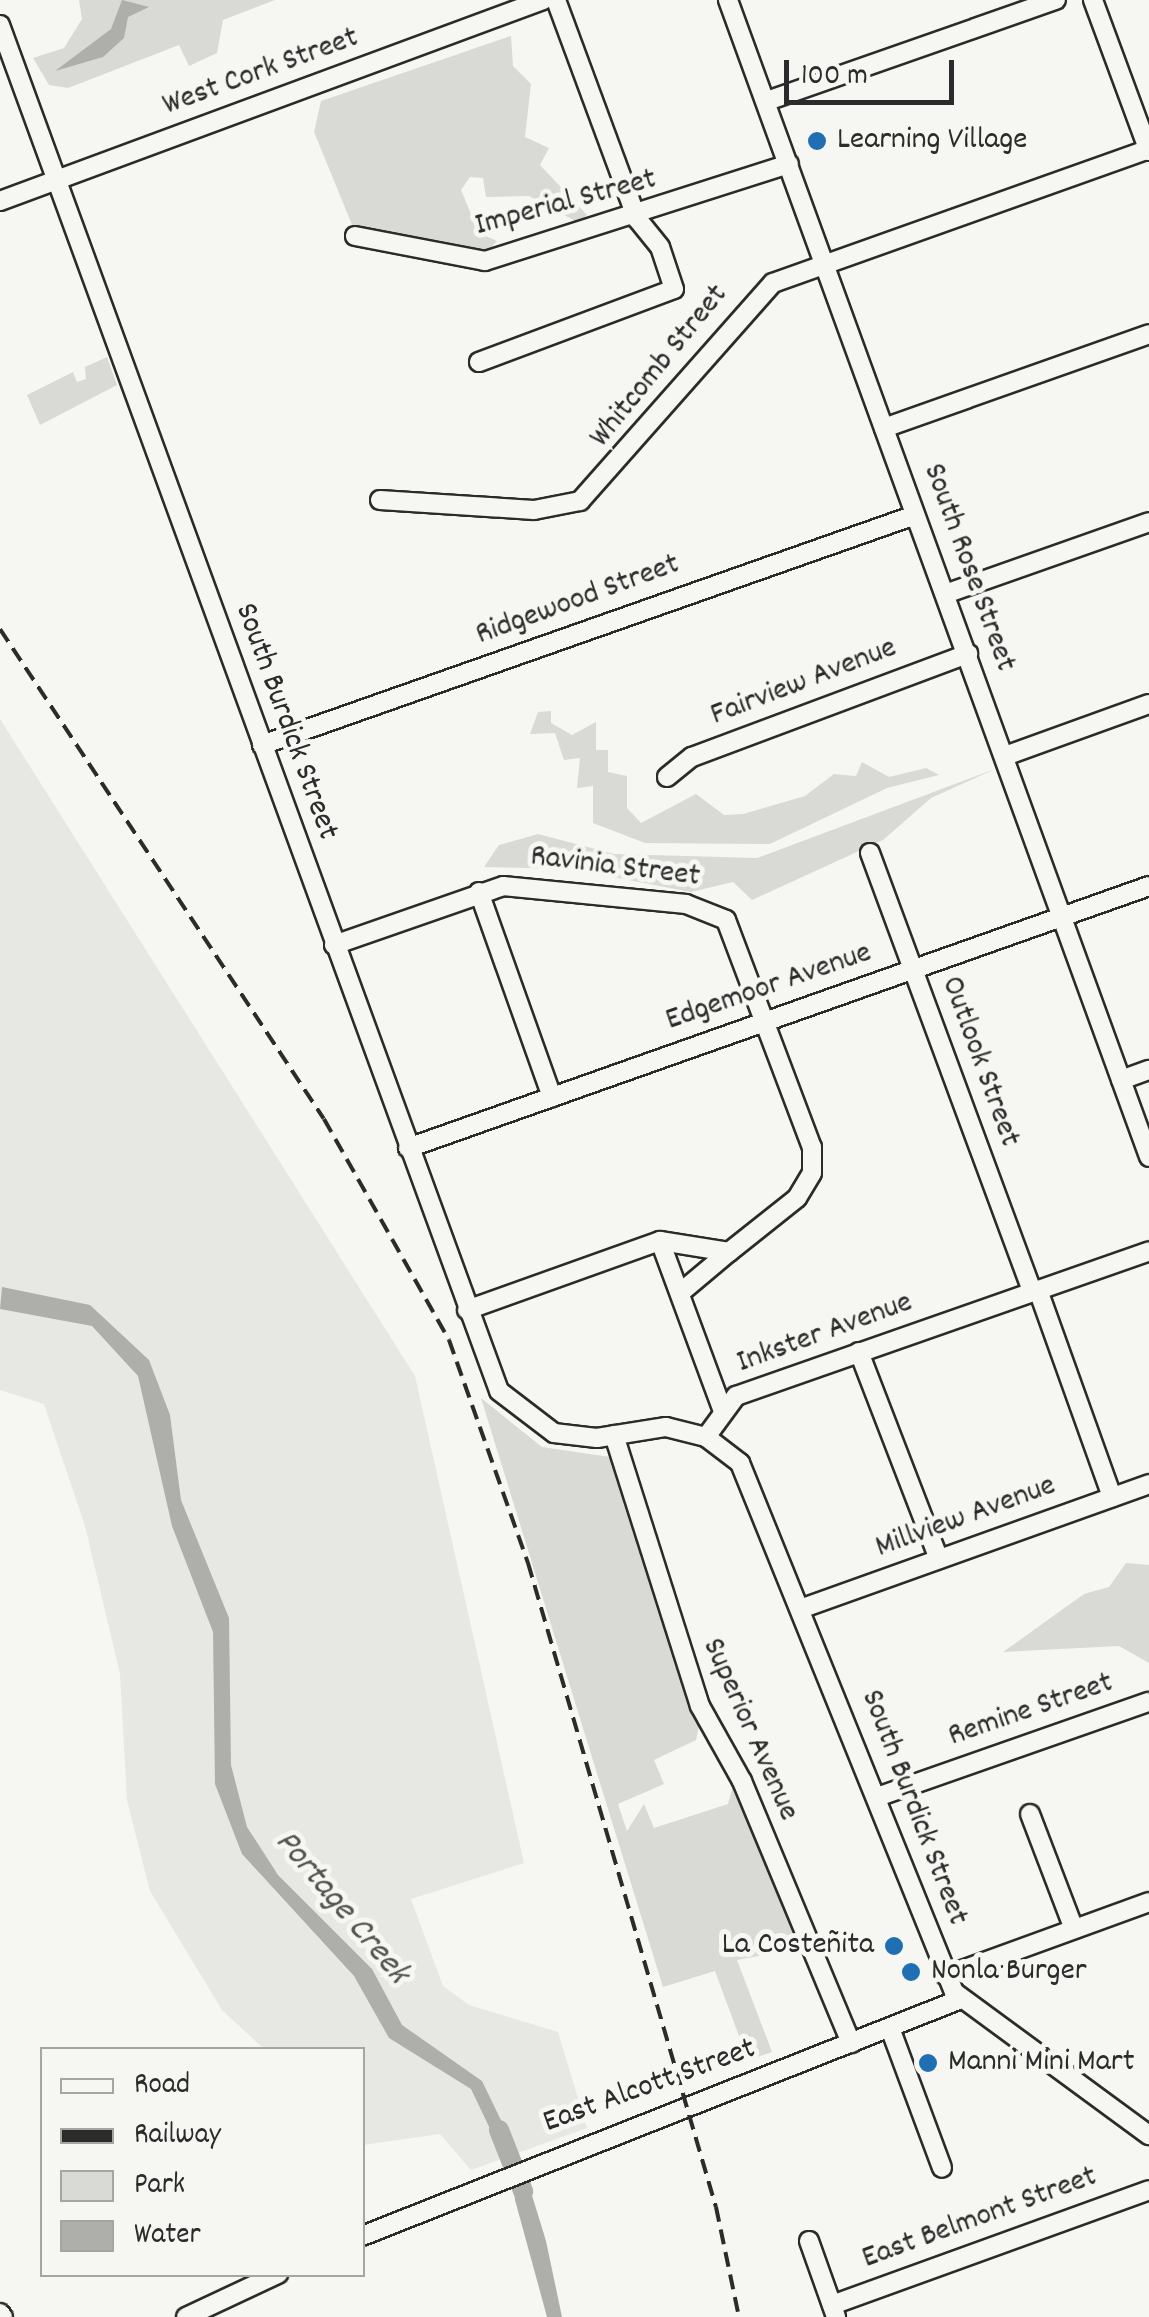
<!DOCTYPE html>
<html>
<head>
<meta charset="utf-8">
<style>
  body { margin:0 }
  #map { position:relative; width:1149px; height:2317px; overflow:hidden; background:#f6f6f2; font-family:Dekko,sans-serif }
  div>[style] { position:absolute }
  .built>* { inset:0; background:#e7e7e3 }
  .green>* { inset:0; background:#d9d9d5 }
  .water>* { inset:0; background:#aeaeab }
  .river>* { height:20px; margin:-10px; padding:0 10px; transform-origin:10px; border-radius:10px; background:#aeaeab }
  .roads { filter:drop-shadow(2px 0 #2b2b2b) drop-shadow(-2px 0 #2b2b2b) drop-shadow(0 2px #2b2b2b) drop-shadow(0 -2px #2b2b2b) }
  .minor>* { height:18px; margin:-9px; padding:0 9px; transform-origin:9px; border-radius:9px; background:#f6f6f2 }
  .rail>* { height:4px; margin-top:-2px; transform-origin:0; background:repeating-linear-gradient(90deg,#2b2b2b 0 15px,transparent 0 23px) }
  .dots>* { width:28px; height:28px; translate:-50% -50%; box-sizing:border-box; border:5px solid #f6f6f2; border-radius:50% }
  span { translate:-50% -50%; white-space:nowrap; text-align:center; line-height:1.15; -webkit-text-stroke:10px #f6f6f2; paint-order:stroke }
  .street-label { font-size:32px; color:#2b2b2b }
  .poi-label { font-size:32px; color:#2b2b2b }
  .left { translate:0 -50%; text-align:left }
  .right { translate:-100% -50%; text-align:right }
  .water-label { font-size:35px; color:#525251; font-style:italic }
  .legend { position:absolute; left:40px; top:2047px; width:325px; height:230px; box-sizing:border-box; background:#f6f6f2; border:2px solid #a5a5a2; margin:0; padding:12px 18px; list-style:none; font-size:30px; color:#2b2b2b }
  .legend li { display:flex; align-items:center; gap:20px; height:50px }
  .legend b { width:50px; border:2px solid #a5a5a2 }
  .scale { position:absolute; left:784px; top:60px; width:170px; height:45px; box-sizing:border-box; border:5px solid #2b2b2b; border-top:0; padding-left:12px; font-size:30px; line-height:35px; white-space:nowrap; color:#2b2b2b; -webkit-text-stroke:8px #f6f6f2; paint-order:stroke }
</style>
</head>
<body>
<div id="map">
  <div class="built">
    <i style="clip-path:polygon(0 719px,415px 1376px,524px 1863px,411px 1899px,443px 1986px,469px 2005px,558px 2032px,587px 2128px,471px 2170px,440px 2134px,363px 2145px,362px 2050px,264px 2049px,222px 2010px,150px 1891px,127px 1800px,120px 1674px,85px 1526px,44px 1404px,0 1390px)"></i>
  </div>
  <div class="green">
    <i style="clip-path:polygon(79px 0,275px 0,223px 20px,217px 53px,189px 66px,179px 45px,68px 88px,49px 85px,33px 58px,64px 48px,82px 19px)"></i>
    <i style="clip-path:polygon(511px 36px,513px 66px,531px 84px,525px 137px,549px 148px,540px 165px,587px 215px,579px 223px,529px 196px,486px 197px,483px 178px,470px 177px,461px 190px,479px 233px,497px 241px,484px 255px,355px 232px,314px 132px,321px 101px)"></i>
    <i style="clip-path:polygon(107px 357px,117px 385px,40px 425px,27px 395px,73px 372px,77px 382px,86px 379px,85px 367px)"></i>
    <i style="clip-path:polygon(551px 711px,551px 723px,572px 735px,596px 722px,596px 750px,608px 750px,608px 772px,627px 776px,627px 808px,641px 823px,696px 794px,724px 815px,743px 814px,805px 796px,834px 774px,856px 776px,862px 762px,889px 777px,926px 768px,939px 775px,887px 788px,770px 844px,645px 843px,593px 823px,593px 786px,577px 788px,580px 758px,564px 760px,555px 733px,530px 734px,538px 712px)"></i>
    <i style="clip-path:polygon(995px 769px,931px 798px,883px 840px,752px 900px,733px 882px,691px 892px,571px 869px,484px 867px,499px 845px,538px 834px,614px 854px,757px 858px)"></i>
    <i style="clip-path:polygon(481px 1398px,542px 1447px,610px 1457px,701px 1718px,696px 1740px,654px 1760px,664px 1784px,618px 1804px,627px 1831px,644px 1804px,654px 1828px,728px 1804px,734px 1782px,807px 1947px,737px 1960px,772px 2052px,737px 2064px,746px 2055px,715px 1971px,663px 1987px)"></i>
    <i style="clip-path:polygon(1126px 1563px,1149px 1565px,1149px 1663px,1119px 1646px,1003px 1652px,1084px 1594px,1109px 1587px)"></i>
  </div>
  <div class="water">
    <i style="clip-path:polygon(122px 0,149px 7px,128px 17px,124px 38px,103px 57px,55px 71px,111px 29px)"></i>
    <i style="clip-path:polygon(2px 1287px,90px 1305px,149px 1360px,170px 1415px,181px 1500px,229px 1618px,231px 1765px,247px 1827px,278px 1875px,372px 1969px,402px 2025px,482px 2081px,516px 2151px,503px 2156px,471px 2089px,389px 2038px,354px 1976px,242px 1854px,215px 1784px,213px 1632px,172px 1526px,138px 1376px,92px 1326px,0 1309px)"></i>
    <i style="clip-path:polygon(527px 2179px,546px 2241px,562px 2317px,547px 2317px,515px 2200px,513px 2184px)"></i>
  </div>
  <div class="river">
    <i style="left:499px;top:2130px;width:66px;rotate:68.5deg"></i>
  </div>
  <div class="roads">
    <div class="minor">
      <i style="left:728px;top:0;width:1231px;rotate:70deg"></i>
      <i style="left:1093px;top:0;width:161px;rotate:69.7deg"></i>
      <i style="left:0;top:25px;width:1454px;rotate:69.93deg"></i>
      <i style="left:499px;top:1391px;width:69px;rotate:37.4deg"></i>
      <i style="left:554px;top:1433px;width:43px;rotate:6.6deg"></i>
      <i style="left:597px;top:1438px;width:70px;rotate:-9.1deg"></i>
      <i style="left:666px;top:1427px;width:41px;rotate:14deg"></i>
      <i style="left:706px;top:1437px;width:43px;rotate:37.4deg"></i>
      <i style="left:740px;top:1463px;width:571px;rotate:67.97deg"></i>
      <i style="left:954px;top:1992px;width:242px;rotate:36.3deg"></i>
      <i style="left:767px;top:101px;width:306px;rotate:-19.3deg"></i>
      <i style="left:0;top:201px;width:579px;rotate:-20.31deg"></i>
      <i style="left:355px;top:236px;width:132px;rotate:10.9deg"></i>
      <i style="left:485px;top:261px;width:319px;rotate:-17.7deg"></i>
      <i style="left:479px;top:362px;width:208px;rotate:-20.5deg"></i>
      <i style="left:674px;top:289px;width:44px;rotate:-108.4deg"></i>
      <i style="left:660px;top:247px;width:36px;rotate:-129deg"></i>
      <i style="left:637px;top:219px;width:233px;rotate:-110.3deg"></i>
      <i style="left:884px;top:428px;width:281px;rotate:-19.5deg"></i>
      <i style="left:380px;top:500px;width:154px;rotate:3.7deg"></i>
      <i style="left:534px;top:510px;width:47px;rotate:-11.1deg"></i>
      <i style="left:580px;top:501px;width:291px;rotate:-48.5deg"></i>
      <i style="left:773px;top:283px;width:399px;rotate:-19.6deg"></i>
      <i style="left:945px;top:594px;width:216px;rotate:-19.4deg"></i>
      <i style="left:262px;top:745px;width:692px;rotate:-19.4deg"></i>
      <i style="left:1005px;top:756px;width:153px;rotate:-19.9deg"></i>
      <i style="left:667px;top:777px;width:32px;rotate:-39deg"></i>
      <i style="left:692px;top:757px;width:295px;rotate:-20.5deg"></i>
      <i style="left:870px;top:853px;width:468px;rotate:69.7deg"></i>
      <i style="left:479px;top:892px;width:218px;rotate:70.4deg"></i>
      <i style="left:334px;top:945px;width:179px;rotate:-19.2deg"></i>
      <i style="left:503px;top:886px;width:184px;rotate:5.6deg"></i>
      <i style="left:686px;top:904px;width:43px;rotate:21.8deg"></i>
      <i style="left:726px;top:920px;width:243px;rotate:69.3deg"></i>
      <i style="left:812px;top:1147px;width:26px;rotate:90deg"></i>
      <i style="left:812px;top:1173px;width:29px;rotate:121deg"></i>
      <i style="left:797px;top:1198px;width:87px;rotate:141.5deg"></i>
      <i style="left:729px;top:1252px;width:70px;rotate:-170.9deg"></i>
      <i style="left:1121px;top:1080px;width:30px;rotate:-20deg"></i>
      <i style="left:408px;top:1148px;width:786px;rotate:-19.47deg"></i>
      <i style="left:660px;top:1241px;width:179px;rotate:69.7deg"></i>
      <i style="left:1038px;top:1290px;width:220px;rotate:70.3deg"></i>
      <i style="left:680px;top:1293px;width:64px;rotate:-39.9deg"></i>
      <i style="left:467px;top:1310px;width:205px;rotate:-19.7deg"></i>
      <i style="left:859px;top:1352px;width:222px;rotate:68.9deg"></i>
      <i style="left:614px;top:1435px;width:284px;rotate:72.4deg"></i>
      <i style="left:700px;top:1706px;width:86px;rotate:60.8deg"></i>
      <i style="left:742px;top:1781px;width:284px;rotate:67.4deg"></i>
      <i style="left:706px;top:1437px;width:51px;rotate:-53.8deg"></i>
      <i style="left:736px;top:1396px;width:438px;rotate:-19.3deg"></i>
      <i style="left:803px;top:1608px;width:368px;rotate:-19.7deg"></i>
      <i style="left:877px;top:1797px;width:288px;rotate:-19.3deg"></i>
      <i style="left:1030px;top:1814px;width:123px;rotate:69.1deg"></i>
      <i style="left:946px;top:1976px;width:216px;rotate:-20deg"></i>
      <i style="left:890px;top:2028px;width:149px;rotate:69.6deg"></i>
      <i style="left:362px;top:2236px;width:644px;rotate:-21.59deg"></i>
      <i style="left:809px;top:2241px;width:81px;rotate:70.4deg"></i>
      <i style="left:832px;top:2305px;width:337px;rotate:-19.9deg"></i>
      <i style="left:0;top:2313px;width:5px;rotate:53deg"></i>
      <i style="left:186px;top:2317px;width:102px;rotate:-25.1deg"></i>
    </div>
  </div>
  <div class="rail">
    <i style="left:0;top:629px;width:587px;rotate:56.53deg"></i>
    <i style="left:324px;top:1119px;width:254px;rotate:60.5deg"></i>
    <i style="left:449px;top:1340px;width:237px;rotate:70.5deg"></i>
    <i style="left:528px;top:1563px;width:671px;rotate:73.73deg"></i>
    <i style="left:716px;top:2207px;width:112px;rotate:78.2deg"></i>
  </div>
  <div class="dots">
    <i style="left:817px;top:141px;background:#1f6fb2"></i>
    <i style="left:894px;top:1946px;background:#1f6fb2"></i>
    <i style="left:911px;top:1972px;background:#1f6fb2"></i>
    <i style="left:928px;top:2063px;background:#1f6fb2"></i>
  </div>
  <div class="street-label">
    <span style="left:261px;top:73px;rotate:-20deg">West Cork Street</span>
    <span style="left:566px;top:204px;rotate:-15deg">Imperial Street</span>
    <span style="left:660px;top:367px;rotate:-51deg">Whitcomb Street</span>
    <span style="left:968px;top:568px;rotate:70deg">South Rose Street</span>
    <span style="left:578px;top:601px;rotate:-20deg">Ridgewood Street</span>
    <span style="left:804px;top:683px;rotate:-21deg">Fairview Avenue</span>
    <span style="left:285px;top:722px;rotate:70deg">South Burdick Street</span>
    <span style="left:615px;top:868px;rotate:7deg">Ravinia Street</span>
    <span style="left:769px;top:988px;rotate:-19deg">Edgemoor Avenue</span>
    <span style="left:979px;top:1062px;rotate:70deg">Outlook Street</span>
    <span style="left:825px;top:1334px;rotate:-20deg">Inkster Avenue</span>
    <span style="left:966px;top:1518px;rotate:-20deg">Millview Avenue</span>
    <span style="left:1031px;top:1711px;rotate:-19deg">Remine Street</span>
    <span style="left:749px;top:1730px;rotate:66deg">Superior Avenue</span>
    <span style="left:913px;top:1808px;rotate:69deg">South Burdick Street</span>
    <span style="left:650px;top:2087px;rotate:-20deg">East Alcott Street</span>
    <span style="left:980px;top:2219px;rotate:-20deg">East Belmont Street</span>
  </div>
  <div class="poi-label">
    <span class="left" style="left:837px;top:141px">Learning Village</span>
    <span class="right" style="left:874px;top:1946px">La Costeñita</span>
    <span class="left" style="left:931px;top:1972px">Nonla Burger</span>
    <span class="left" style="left:948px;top:2063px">Manni Mini Mart</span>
  </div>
  <div class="water-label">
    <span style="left:341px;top:1908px;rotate:50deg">Portage Creek</span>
  </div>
  <ul class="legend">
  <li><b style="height:12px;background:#f6f6f2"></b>Road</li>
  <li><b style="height:12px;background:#2b2b2b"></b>Railway</li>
  <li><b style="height:28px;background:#d9d9d5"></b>Park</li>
  <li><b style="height:28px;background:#aeaeab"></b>Water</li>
  </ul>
  <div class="scale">100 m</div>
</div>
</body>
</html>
